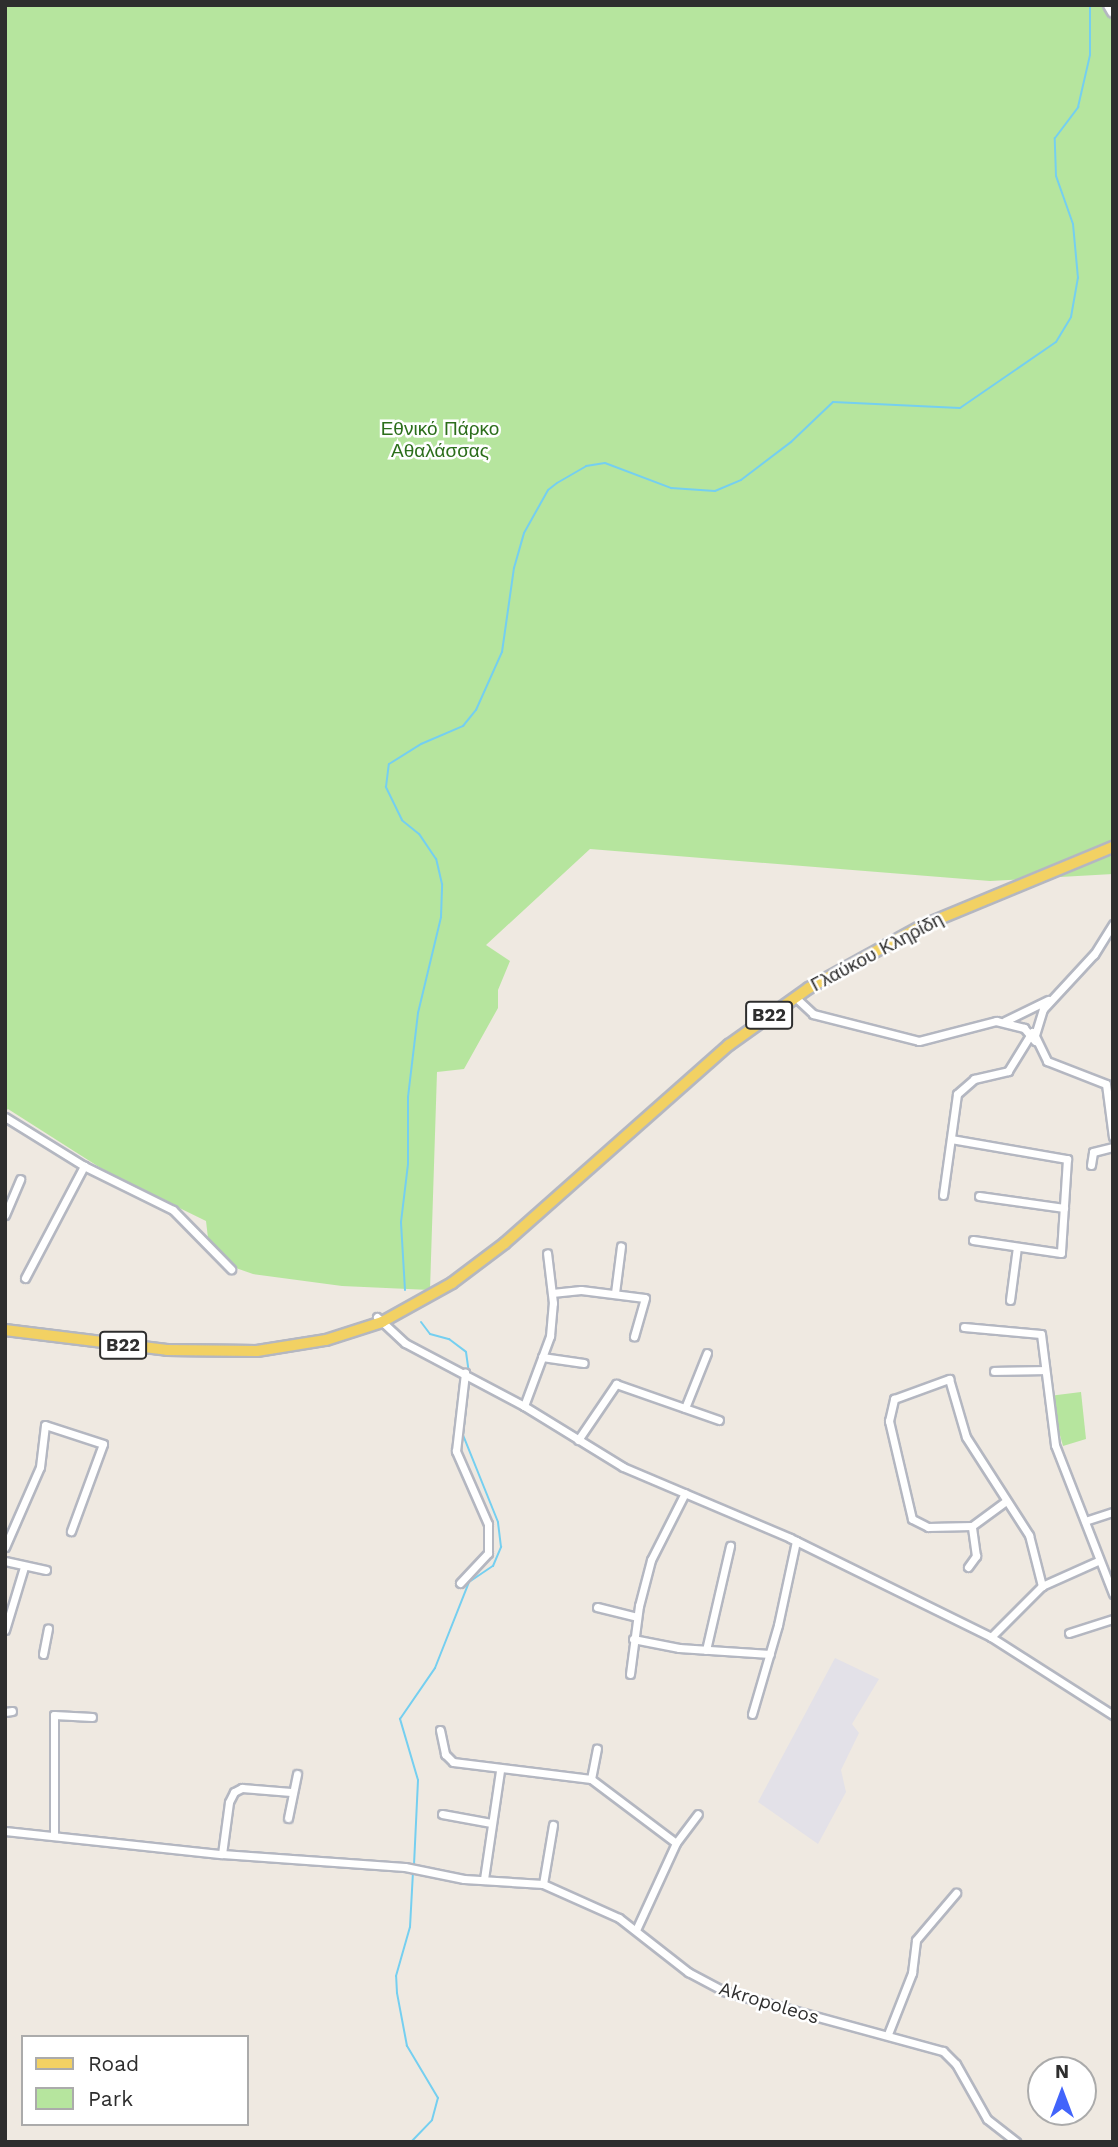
<!DOCTYPE html>
<html>
<head>
<meta charset="utf-8">
<style>
  body { margin:0 }
  #map { position:relative; width:1118px; height:2147px; overflow:hidden; background:#efe9e1; font-family:"Work Sans",sans-serif }
  div>[style] { position:absolute }
  .industrial>* { inset:0; background:#e3e1e8 }
  .green>* { inset:0; background:#b6e59e }
  .stream>* { height:2px; margin:-1px; padding:0 1px; transform-origin:1px; border-radius:1px; background:#75cff0 }
  .roads { filter:drop-shadow(2px 0 #b4b7c1) drop-shadow(-2px 0 #b4b7c1) drop-shadow(0 2px #b4b7c1) drop-shadow(0 -2px #b4b7c1) }
  .street>* { height:7px; margin:-3.5px; padding:0 3.5px; transform-origin:3.5px; border-radius:3.5px; background:#fff }
  .secondary>* { height:10px; margin:-5px; padding:0 5px; transform-origin:5px; border-radius:5px; background:#fff }
  .primary>* { height:10px; margin:-5px; padding:0 5px; transform-origin:5px; border-radius:5px; background:#f2d163 }
  span { translate:-50% -50%; white-space:nowrap; text-align:center; line-height:1.15; -webkit-text-stroke:5px #fff; paint-order:stroke }
  .shield-label span { padding:2px 5px; background:#fff; border:2px solid; border-radius:5px; -webkit-text-stroke-width:0 }
  .shield-label { font-size:18px; color:#2e2e2e; font-weight:700 }
  .park-label { font-size:19px; color:#2c6e1b }
  .street-label { font-size:19px; color:#2e2e2e }
  .frame { position:absolute; inset:0; border:7px solid #2e2e2e; pointer-events:none }
  .legend { position:absolute; left:21px; top:2035px; width:228px; height:91px; box-sizing:border-box; background:#fff; border:2px solid #ababab; margin:0; padding:9px 12px; list-style:none; font-size:21px; color:#2e2e2e }
  .legend li { display:flex; align-items:center; gap:14px; height:35px }
  .legend b { width:35px; border:2px solid #ababab }
  .north { position:absolute; left:1027px; top:2056px; width:70px; height:70px; box-sizing:border-box; background:#fff; border:2px solid #ababab; border-radius:50%; rotate:0deg; font-size:19px; font-weight:700; line-height:28px; text-align:center; color:#2e2e2e }
  .north::after { content:''; display:block; margin:auto; width:24px; height:32px; background:#4264fb; clip-path:polygon(50% 0,100% 100%,50% 72%,0 100%) }
</style>
</head>
<body>
<div id="map">
  <div class="industrial">
    <i style="clip-path:polygon(835px 1658px,879px 1679px,852px 1724px,859px 1733px,841px 1770px,846px 1792px,818px 1844px,758px 1802px)"></i>
  </div>
  <div class="green">
    <i style="clip-path:polygon(5px 5px,1113px 5px,1113px 874px,990px 881px,590px 849px,486px 945px,510px 961px,498px 990px,498px 1008px,464px 1069px,437px 1072px,430px 1290px,342px 1286px,253px 1274px,233px 1267px,208px 1238px,206px 1221px,110px 1174px,8px 1109px,5px 1112px)"></i>
    <i style="clip-path:polygon(1081px 1392px,1086px 1439px,1063px 1446px,1049px 1396px)"></i>
  </div>
  <div class="stream">
    <i style="left:405px;top:1290px;width:68px;rotate:-93.4deg"></i>
    <i style="left:401px;top:1222px;width:58px;rotate:-83.1deg"></i>
    <i style="left:408px;top:1164px;width:67px;rotate:-90deg"></i>
    <i style="left:408px;top:1097px;width:85px;rotate:-83.2deg"></i>
    <i style="left:418px;top:1013px;width:99px;rotate:-76.5deg"></i>
    <i style="left:441px;top:917px;width:33px;rotate:-88deg"></i>
    <i style="left:442px;top:884px;width:26px;rotate:-103deg"></i>
    <i style="left:436px;top:859px;width:30px;rotate:-124deg"></i>
    <i style="left:419px;top:834px;width:22px;rotate:-141deg"></i>
    <i style="left:402px;top:820px;width:37px;rotate:-116deg"></i>
    <i style="left:386px;top:787px;width:23px;rotate:-83deg"></i>
    <i style="left:389px;top:764px;width:38px;rotate:-32deg"></i>
    <i style="left:421px;top:744px;width:46px;rotate:-23.2deg"></i>
    <i style="left:463px;top:726px;width:21px;rotate:-51deg"></i>
    <i style="left:476px;top:710px;width:64px;rotate:-65.9deg"></i>
    <i style="left:502px;top:652px;width:85px;rotate:-81.9deg"></i>
    <i style="left:514px;top:568px;width:36px;rotate:-74deg"></i>
    <i style="left:524px;top:533px;width:49px;rotate:-60.8deg"></i>
    <i style="left:548px;top:490px;width:11px;rotate:-38deg"></i>
    <i style="left:557px;top:483px;width:34px;rotate:-30deg"></i>
    <i style="left:586px;top:466px;width:19px;rotate:-9deg"></i>
    <i style="left:605px;top:463px;width:71px;rotate:20.7deg"></i>
    <i style="left:671px;top:488px;width:44px;rotate:3.9deg"></i>
    <i style="left:715px;top:491px;width:28px;rotate:-23deg"></i>
    <i style="left:741px;top:480px;width:63px;rotate:-37.2deg"></i>
    <i style="left:791px;top:442px;width:58px;rotate:-43.6deg"></i>
    <i style="left:833px;top:402px;width:127px;rotate:2.7deg"></i>
    <i style="left:960px;top:408px;width:116px;rotate:-34.5deg"></i>
    <i style="left:1056px;top:342px;width:29px;rotate:-59deg"></i>
    <i style="left:1071px;top:317px;width:40px;rotate:-80deg"></i>
    <i style="left:1078px;top:278px;width:54px;rotate:-95.3deg"></i>
    <i style="left:1073px;top:224px;width:51px;rotate:-109.5deg"></i>
    <i style="left:1056px;top:176px;width:38px;rotate:-92deg"></i>
    <i style="left:1055px;top:138px;width:39px;rotate:-53deg"></i>
    <i style="left:1078px;top:107px;width:53px;rotate:-77deg"></i>
    <i style="left:1090px;top:55px;width:50px;rotate:-90deg"></i>
    <i style="left:421px;top:1322px;width:15px;rotate:53deg"></i>
    <i style="left:430px;top:1334px;width:20px;rotate:15deg"></i>
    <i style="left:449px;top:1339px;width:21px;rotate:37deg"></i>
    <i style="left:466px;top:1352px;width:22px;rotate:82deg"></i>
    <i style="left:414px;top:1865px;width:85px;rotate:-87.3deg"></i>
    <i style="left:418px;top:1780px;width:64px;rotate:-106.4deg"></i>
    <i style="left:400px;top:1719px;width:62px;rotate:-55.5deg"></i>
    <i style="left:435px;top:1668px;width:92px;rotate:-68.4deg"></i>
    <i style="left:469px;top:1582px;width:29px;rotate:-34deg"></i>
    <i style="left:493px;top:1566px;width:21px;rotate:-67deg"></i>
    <i style="left:501px;top:1547px;width:25px;rotate:-97deg"></i>
    <i style="left:498px;top:1522px;width:94px;rotate:-111.9deg"></i>
    <i style="left:463px;top:1435px;width:55px;rotate:-83.8deg"></i>
    <i style="left:411px;top:2142px;width:30px;rotate:-46deg"></i>
    <i style="left:432px;top:2120px;width:23px;rotate:-75deg"></i>
    <i style="left:438px;top:2098px;width:61px;rotate:-120.8deg"></i>
    <i style="left:407px;top:2046px;width:54px;rotate:-100.7deg"></i>
    <i style="left:397px;top:1993px;width:17px;rotate:-93deg"></i>
    <i style="left:396px;top:1976px;width:51px;rotate:-74.1deg"></i>
    <i style="left:410px;top:1927px;width:56px;rotate:-86.9deg"></i>
  </div>
  <div class="roads">
    <div class="street">
      <i style="left:1113px;top:924px;width:36px;rotate:122deg"></i>
      <i style="left:1094px;top:954px;width:75px;rotate:132.8deg"></i>
      <i style="left:1043px;top:1009px;width:28px;rotate:107deg"></i>
      <i style="left:1035px;top:1036px;width:28px;rotate:64deg"></i>
      <i style="left:1047px;top:1061px;width:63px;rotate:21.3deg"></i>
      <i style="left:1106px;top:1084px;width:53px;rotate:82.5deg"></i>
      <i style="left:795px;top:997px;width:25px;rotate:43deg"></i>
      <i style="left:813px;top:1014px;width:109px;rotate:14.3deg"></i>
      <i style="left:919px;top:1041px;width:80px;rotate:-14.6deg"></i>
      <i style="left:996px;top:1021px;width:29px;rotate:14deg"></i>
      <i style="left:1024px;top:1028px;width:17px;rotate:50deg"></i>
      <i style="left:1005px;top:1021px;width:48px;rotate:-26deg"></i>
      <i style="left:5px;top:1117px;width:93px;rotate:31.8deg"></i>
      <i style="left:84px;top:1166px;width:99px;rotate:26.3deg"></i>
      <i style="left:173px;top:1210px;width:83px;rotate:45.5deg"></i>
      <i style="left:951px;top:1139px;width:118px;rotate:9.8deg"></i>
      <i style="left:1067px;top:1159px;width:94px;rotate:93.7deg"></i>
      <i style="left:1061px;top:1253px;width:89px;rotate:-171.6deg"></i>
      <i style="left:1091px;top:1165px;width:13px;rotate:-81deg"></i>
      <i style="left:1093px;top:1152px;width:21px;rotate:-14deg"></i>
      <i style="left:943px;top:1195px;width:102px;rotate:-82.1deg"></i>
      <i style="left:957px;top:1094px;width:23px;rotate:-41deg"></i>
      <i style="left:974px;top:1079px;width:35px;rotate:-13deg"></i>
      <i style="left:1008px;top:1071px;width:46px;rotate:-58.4deg"></i>
      <i style="left:979px;top:1196px;width:86px;rotate:8deg"></i>
      <i style="left:5px;top:1215px;width:39px;rotate:-67deg"></i>
      <i style="left:25px;top:1278px;width:127px;rotate:-62.2deg"></i>
      <i style="left:552px;top:1293px;width:29px;rotate:-6deg"></i>
      <i style="left:581px;top:1290px;width:64px;rotate:7.1deg"></i>
      <i style="left:645px;top:1298px;width:40px;rotate:106deg"></i>
      <i style="left:615px;top:1293px;width:47px;rotate:-82.7deg"></i>
      <i style="left:1010px;top:1300px;width:53px;rotate:-82.5deg"></i>
      <i style="left:377px;top:1317px;width:38px;rotate:43deg"></i>
      <i style="left:405px;top:1343px;width:135px;rotate:27.9deg"></i>
      <i style="left:524px;top:1406px;width:116px;rotate:31.6deg"></i>
      <i style="left:623px;top:1467px;width:181px;rotate:23deg"></i>
      <i style="left:790px;top:1538px;width:224px;rotate:26.2deg"></i>
      <i style="left:991px;top:1637px;width:145px;rotate:32.6deg"></i>
      <i style="left:964px;top:1327px;width:77px;rotate:5.2deg"></i>
      <i style="left:1041px;top:1334px;width:112px;rotate:82.8deg"></i>
      <i style="left:1055px;top:1445px;width:160px;rotate:68.7deg"></i>
      <i style="left:542px;top:1357px;width:42px;rotate:8.1deg"></i>
      <i style="left:994px;top:1371px;width:51px;rotate:-1.1deg"></i>
      <i style="left:524px;top:1406px;width:75px;rotate:-69.6deg"></i>
      <i style="left:550px;top:1336px;width:33px;rotate:-85deg"></i>
      <i style="left:553px;top:1303px;width:50px;rotate:-96.8deg"></i>
      <i style="left:685px;top:1408px;width:59px;rotate:-68.2deg"></i>
      <i style="left:578px;top:1440px;width:68px;rotate:-55.8deg"></i>
      <i style="left:616px;top:1384px;width:109px;rotate:19.3deg"></i>
      <i style="left:1085px;top:1521px;width:29px;rotate:-18deg"></i>
      <i style="left:972px;top:1526px;width:44px;rotate:178.7deg"></i>
      <i style="left:928px;top:1527px;width:18px;rotate:-153deg"></i>
      <i style="left:912px;top:1519px;width:101px;rotate:-103.2deg"></i>
      <i style="left:889px;top:1421px;width:23px;rotate:-77deg"></i>
      <i style="left:894px;top:1399px;width:59px;rotate:-20deg"></i>
      <i style="left:949px;top:1379px;width:60px;rotate:73.7deg"></i>
      <i style="left:966px;top:1437px;width:117px;rotate:57.3deg"></i>
      <i style="left:1029px;top:1535px;width:53px;rotate:75.7deg"></i>
      <i style="left:5px;top:1547px;width:87px;rotate:-66.4deg"></i>
      <i style="left:40px;top:1467px;width:42px;rotate:-83.2deg"></i>
      <i style="left:45px;top:1425px;width:61px;rotate:18.1deg"></i>
      <i style="left:103px;top:1444px;width:93px;rotate:110.2deg"></i>
      <i style="left:5px;top:1561px;width:42px;rotate:12.4deg"></i>
      <i style="left:968px;top:1567px;width:14px;rotate:-54deg"></i>
      <i style="left:976px;top:1556px;width:30px;rotate:-98deg"></i>
      <i style="left:972px;top:1526px;width:42px;rotate:-36.3deg"></i>
      <i style="left:460px;top:1583px;width:41px;rotate:-47deg"></i>
      <i style="left:488px;top:1553px;width:29px;rotate:-90deg"></i>
      <i style="left:488px;top:1524px;width:80px;rotate:-113.7deg"></i>
      <i style="left:456px;top:1451px;width:79px;rotate:-83.4deg"></i>
      <i style="left:597px;top:1607px;width:41px;rotate:14deg"></i>
      <i style="left:5px;top:1630px;width:66px;rotate:-73.2deg"></i>
      <i style="left:1069px;top:1633px;width:46px;rotate:-17.7deg"></i>
      <i style="left:991px;top:1637px;width:72px;rotate:-45deg"></i>
      <i style="left:1042px;top:1586px;width:61px;rotate:-24.1deg"></i>
      <i style="left:633px;top:1639px;width:47px;rotate:11.1deg"></i>
      <i style="left:679px;top:1648px;width:91px;rotate:3.8deg"></i>
      <i style="left:706px;top:1650px;width:107px;rotate:-77deg"></i>
      <i style="left:43px;top:1654px;width:26px;rotate:-79deg"></i>
      <i style="left:630px;top:1674px;width:69px;rotate:-82.5deg"></i>
      <i style="left:639px;top:1606px;width:48px;rotate:-75.4deg"></i>
      <i style="left:651px;top:1560px;width:75px;rotate:-63.1deg"></i>
      <i style="left:5px;top:1712px;width:7px;rotate:-8deg"></i>
      <i style="left:752px;top:1714px;width:93px;rotate:-73.7deg"></i>
      <i style="left:778px;top:1625px;width:86px;rotate:-77.9deg"></i>
      <i style="left:440px;top:1730px;width:25px;rotate:78deg"></i>
      <i style="left:445px;top:1754px;width:11px;rotate:45deg"></i>
      <i style="left:453px;top:1762px;width:139px;rotate:7deg"></i>
      <i style="left:591px;top:1779px;width:106px;rotate:37deg"></i>
      <i style="left:591px;top:1779px;width:31px;rotate:-79deg"></i>
      <i style="left:442px;top:1814px;width:50px;rotate:10.4deg"></i>
      <i style="left:288px;top:1818px;width:45px;rotate:-78.4deg"></i>
      <i style="left:5px;top:1831px;width:218px;rotate:6.1deg"></i>
      <i style="left:222px;top:1854px;width:183px;rotate:4.1deg"></i>
      <i style="left:405px;top:1867px;width:60px;rotate:11.5deg"></i>
      <i style="left:464px;top:1879px;width:79px;rotate:3.6deg"></i>
      <i style="left:543px;top:1884px;width:83px;rotate:24.1deg"></i>
      <i style="left:619px;top:1918px;width:88px;rotate:38deg"></i>
      <i style="left:688px;top:1972px;width:40px;rotate:28deg"></i>
      <i style="left:723px;top:1991px;width:228px;rotate:15.3deg"></i>
      <i style="left:943px;top:2051px;width:18px;rotate:45deg"></i>
      <i style="left:956px;top:2064px;width:63px;rotate:60.6deg"></i>
      <i style="left:987px;top:2119px;width:37px;rotate:38deg"></i>
      <i style="left:54px;top:1836px;width:121px;rotate:-90deg"></i>
      <i style="left:54px;top:1715px;width:38px;rotate:3deg"></i>
      <i style="left:222px;top:1854px;width:52px;rotate:-82.3deg"></i>
      <i style="left:229px;top:1802px;width:11px;rotate:-63deg"></i>
      <i style="left:234px;top:1792px;width:9px;rotate:-27deg"></i>
      <i style="left:242px;top:1788px;width:49px;rotate:4.7deg"></i>
      <i style="left:484px;top:1879px;width:110px;rotate:-81.6deg"></i>
      <i style="left:543px;top:1884px;width:60px;rotate:-80.4deg"></i>
      <i style="left:636px;top:1930px;width:96px;rotate:-65.3deg"></i>
      <i style="left:676px;top:1843px;width:36px;rotate:-53deg"></i>
      <i style="left:888px;top:2034px;width:66px;rotate:-68.5deg"></i>
      <i style="left:912px;top:1973px;width:33px;rotate:-83deg"></i>
      <i style="left:916px;top:1940px;width:62px;rotate:-49.6deg"></i>
    </div>
    <div class="secondary">
      <i style="left:1109px;top:5px;width:8px;rotate:60deg"></i>
    </div>
    <div class="primary">
      <i style="left:5px;top:1330px;width:163px;rotate:7deg"></i>
      <i style="left:167px;top:1350px;width:90px;rotate:0.6deg"></i>
      <i style="left:257px;top:1351px;width:70px;rotate:-9.1deg"></i>
      <i style="left:326px;top:1340px;width:59px;rotate:-17.8deg"></i>
      <i style="left:382px;top:1322px;width:80px;rotate:-29.1deg"></i>
      <i style="left:452px;top:1283px;width:66px;rotate:-37deg"></i>
      <i style="left:505px;top:1243px;width:299px;rotate:-41.5deg"></i>
      <i style="left:729px;top:1045px;width:98px;rotate:-35.5deg"></i>
      <i style="left:809px;top:988px;width:129px;rotate:-28.8deg"></i>
      <i style="left:922px;top:926px;width:207px;rotate:-22.5deg"></i>
    </div>
  </div>
  <div class="shield-label">
    <span style="left:769px;top:1015px">B22</span>
    <span style="left:123px;top:1345px">B22</span>
  </div>
  <div class="park-label">
    <span style="left:440px;top:440px">Εθνικό Πάρκο<br>Αθαλάσσας</span>
  </div>
  <div class="street-label">
    <span style="left:877px;top:952px;rotate:-28deg">Γλαύκου Κληρίδη</span>
    <span style="left:769px;top:2003px;rotate:17deg">Akropoleos</span>
  </div>
  <div class="frame"></div>
  <ul class="legend">
  <li><b style="height:9px;background:#f2d163"></b>Road</li>
  <li><b style="height:19px;background:#b6e59e"></b>Park</li>
  </ul>
  <div class="north">N</div>
</div>
</body>
</html>
